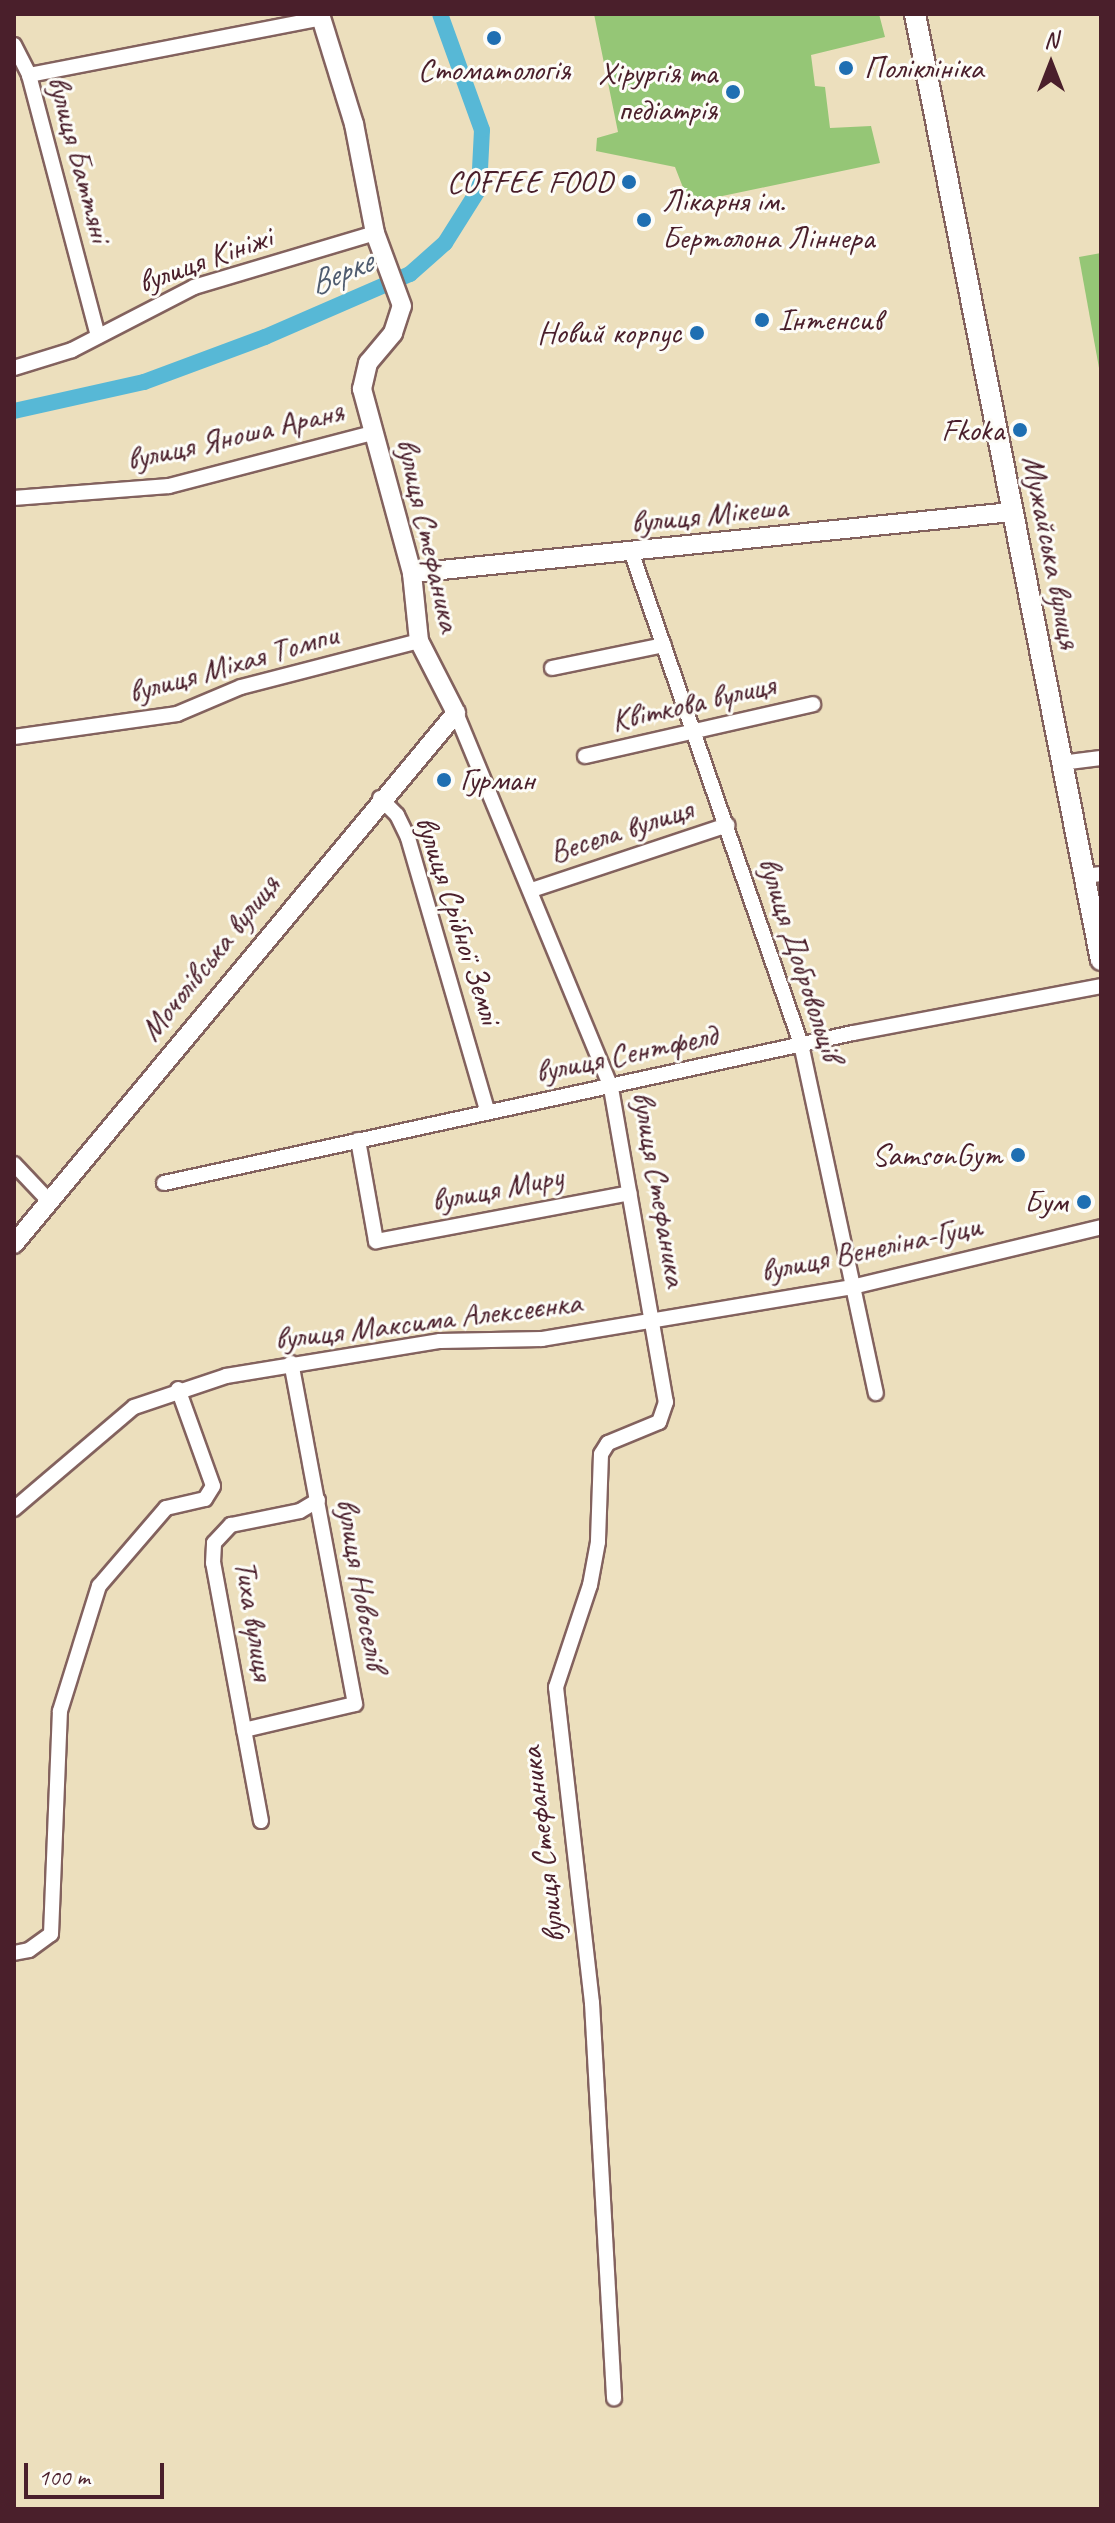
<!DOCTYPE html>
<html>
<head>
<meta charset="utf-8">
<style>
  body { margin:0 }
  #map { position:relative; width:1115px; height:2523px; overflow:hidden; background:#ecdfbd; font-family:Caveat,sans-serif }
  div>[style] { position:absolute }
  .green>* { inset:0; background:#95c676 }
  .river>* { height:16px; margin:-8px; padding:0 8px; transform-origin:8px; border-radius:8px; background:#57b8d6 }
  .roads { filter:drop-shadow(2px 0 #83625e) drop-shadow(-2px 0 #83625e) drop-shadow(0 2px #83625e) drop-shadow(0 -2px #83625e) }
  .minor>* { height:14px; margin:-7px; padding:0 7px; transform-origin:7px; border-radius:7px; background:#fff }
  .major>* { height:18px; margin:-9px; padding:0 9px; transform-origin:9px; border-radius:9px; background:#fff }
  .highway>* { height:20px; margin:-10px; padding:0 10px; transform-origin:10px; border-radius:10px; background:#fff }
  .dots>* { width:22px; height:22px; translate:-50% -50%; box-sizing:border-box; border:4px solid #fdfcf7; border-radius:50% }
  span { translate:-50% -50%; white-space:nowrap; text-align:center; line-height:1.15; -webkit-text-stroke:6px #fdfcf7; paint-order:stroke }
  .poi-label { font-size:32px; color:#4a1f2b }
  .left { translate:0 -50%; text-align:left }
  .right { translate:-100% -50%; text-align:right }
  .street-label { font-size:32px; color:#4a1f2b }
  .water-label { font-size:34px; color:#4f5c6f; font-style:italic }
  .frame { position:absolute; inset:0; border:16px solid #4a1f2b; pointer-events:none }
  .north { position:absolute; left:1011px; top:24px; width:80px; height:80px; -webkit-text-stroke:6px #fdfcf7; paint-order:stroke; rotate:0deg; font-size:22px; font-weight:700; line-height:32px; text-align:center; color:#4a1f2b }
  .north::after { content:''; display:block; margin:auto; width:28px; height:36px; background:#4a1f2b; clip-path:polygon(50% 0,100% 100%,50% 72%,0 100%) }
  .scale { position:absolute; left:24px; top:2463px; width:140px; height:36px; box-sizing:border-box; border:4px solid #4a1f2b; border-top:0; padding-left:10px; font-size:24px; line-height:28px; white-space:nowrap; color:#4a1f2b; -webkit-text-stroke:6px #fdfcf7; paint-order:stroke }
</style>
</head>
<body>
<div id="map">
  <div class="green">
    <i style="clip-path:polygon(594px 14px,879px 14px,885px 37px,811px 55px,815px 86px,825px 87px,830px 128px,871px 126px,880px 163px,689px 203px,675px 167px,596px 151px,597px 138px,618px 132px)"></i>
    <i style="clip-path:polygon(1101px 253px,1101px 379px,1079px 257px)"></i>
  </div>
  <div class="river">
    <i style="left:14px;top:411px;width:133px;rotate:-12.6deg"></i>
    <i style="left:144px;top:382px;width:129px;rotate:-20.4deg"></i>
    <i style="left:265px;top:337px;width:158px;rotate:-23.5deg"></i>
    <i style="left:410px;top:274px;width:47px;rotate:-41.5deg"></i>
    <i style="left:445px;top:243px;width:64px;rotate:-57.8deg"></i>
    <i style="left:479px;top:189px;width:59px;rotate:-87.1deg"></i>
    <i style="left:482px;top:130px;width:123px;rotate:-109.9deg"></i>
  </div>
  <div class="roads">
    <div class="minor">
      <i style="left:14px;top:45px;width:34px;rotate:63deg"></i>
      <i style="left:29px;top:75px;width:270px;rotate:75.2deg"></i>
      <i style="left:29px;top:75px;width:298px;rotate:-11deg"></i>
      <i style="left:14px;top:368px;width:61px;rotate:-17.2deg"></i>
      <i style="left:72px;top:350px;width:137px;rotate:-27.3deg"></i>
      <i style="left:194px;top:287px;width:189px;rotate:-16.6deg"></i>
      <i style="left:14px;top:498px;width:155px;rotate:-4.4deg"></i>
      <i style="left:169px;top:486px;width:210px;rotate:-14.6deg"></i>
      <i style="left:632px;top:554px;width:518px;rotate:70.97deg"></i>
      <i style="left:801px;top:1044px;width:357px;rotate:77.9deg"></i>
      <i style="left:552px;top:668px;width:114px;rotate:-11.6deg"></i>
      <i style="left:456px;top:713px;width:406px;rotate:67.5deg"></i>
      <i style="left:611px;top:1088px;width:319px;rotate:80.1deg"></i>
      <i style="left:666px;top:1402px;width:21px;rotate:109deg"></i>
      <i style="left:659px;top:1422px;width:55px;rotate:157.6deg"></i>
      <i style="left:608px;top:1443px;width:13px;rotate:122deg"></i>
      <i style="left:601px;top:1454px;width:88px;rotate:92deg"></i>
      <i style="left:598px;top:1542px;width:44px;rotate:100.5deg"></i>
      <i style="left:590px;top:1585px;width:108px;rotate:108.4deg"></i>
      <i style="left:556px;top:1687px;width:318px;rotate:83.5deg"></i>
      <i style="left:592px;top:2003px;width:396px;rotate:86.8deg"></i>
      <i style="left:14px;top:737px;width:165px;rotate:-8deg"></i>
      <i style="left:177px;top:714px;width:69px;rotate:-22.9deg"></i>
      <i style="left:241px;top:687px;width:184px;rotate:-14.5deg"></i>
      <i style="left:585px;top:756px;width:234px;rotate:-12.8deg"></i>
      <i style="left:1061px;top:763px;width:40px;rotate:-7.1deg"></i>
      <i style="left:380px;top:798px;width:24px;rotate:45deg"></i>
      <i style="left:397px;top:815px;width:25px;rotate:64deg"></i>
      <i style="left:408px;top:838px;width:283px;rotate:73.8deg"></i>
      <i style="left:1085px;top:876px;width:16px;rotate:-7deg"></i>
      <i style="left:532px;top:890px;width:206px;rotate:-18.4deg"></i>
      <i style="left:358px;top:1140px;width:103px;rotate:79.9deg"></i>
      <i style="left:376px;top:1241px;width:258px;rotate:-10.7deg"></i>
      <i style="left:14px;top:1164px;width:51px;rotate:46.6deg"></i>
      <i style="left:164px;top:1183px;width:705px;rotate:-12.28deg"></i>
      <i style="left:853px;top:1033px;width:252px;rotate:-10.7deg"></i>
      <i style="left:14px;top:1509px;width:157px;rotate:-40.4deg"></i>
      <i style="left:134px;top:1407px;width:97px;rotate:-18.6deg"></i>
      <i style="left:226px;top:1376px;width:217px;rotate:-9.3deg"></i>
      <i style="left:440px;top:1341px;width:102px;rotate:-1.1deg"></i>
      <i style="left:542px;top:1339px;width:314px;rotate:-9.5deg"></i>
      <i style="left:852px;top:1287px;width:256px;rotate:-13.5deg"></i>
      <i style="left:244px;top:1730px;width:114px;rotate:-13.2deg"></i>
      <i style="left:355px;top:1704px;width:347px;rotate:-100.6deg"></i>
      <i style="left:261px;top:1821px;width:262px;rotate:-100.5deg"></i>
      <i style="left:213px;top:1563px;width:20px;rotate:-87deg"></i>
      <i style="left:214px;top:1543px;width:25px;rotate:-47deg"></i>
      <i style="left:231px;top:1525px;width:70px;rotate:-11.5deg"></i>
      <i style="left:300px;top:1511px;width:21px;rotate:-31deg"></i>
      <i style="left:14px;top:1953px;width:15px;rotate:-11deg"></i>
      <i style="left:29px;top:1950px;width:27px;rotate:-36deg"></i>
      <i style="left:51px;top:1934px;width:223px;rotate:-87.7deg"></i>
      <i style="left:60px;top:1711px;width:131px;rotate:-72.7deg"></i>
      <i style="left:99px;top:1586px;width:103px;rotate:-49.3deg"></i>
      <i style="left:166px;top:1508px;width:40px;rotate:-13deg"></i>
      <i style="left:205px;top:1499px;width:15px;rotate:-58deg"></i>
      <i style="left:213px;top:1486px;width:103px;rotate:-109.8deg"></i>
    </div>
    <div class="major">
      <i style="left:412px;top:573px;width:603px;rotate:-5.81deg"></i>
      <i style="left:14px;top:1244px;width:691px;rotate:-50.23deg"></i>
      <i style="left:456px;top:713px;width:81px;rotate:-117.2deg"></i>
      <i style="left:419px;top:641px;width:68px;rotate:-95.9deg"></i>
      <i style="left:412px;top:573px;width:191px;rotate:-105.2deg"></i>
      <i style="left:362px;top:389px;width:27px;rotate:-77deg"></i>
      <i style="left:368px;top:363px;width:39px;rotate:-50deg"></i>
      <i style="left:393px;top:333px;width:28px;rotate:-72deg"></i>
      <i style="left:402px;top:306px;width:78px;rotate:-110.3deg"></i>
      <i style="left:375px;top:233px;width:111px;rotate:-100.9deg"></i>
      <i style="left:354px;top:124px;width:115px;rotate:-107.2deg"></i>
    </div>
    <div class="highway">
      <i style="left:915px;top:14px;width:964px;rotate:78.88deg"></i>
    </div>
  </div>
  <div class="dots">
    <i style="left:494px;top:38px;background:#1f6fb2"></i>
    <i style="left:846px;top:68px;background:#1f6fb2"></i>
    <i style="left:733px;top:92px;background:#1f6fb2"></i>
    <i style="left:629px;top:182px;background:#1f6fb2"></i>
    <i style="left:644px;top:220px;background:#1f6fb2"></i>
    <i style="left:762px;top:320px;background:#1f6fb2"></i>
    <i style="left:697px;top:333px;background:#1f6fb2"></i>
    <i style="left:1020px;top:430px;background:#1f6fb2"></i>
    <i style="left:444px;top:780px;background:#1f6fb2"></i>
    <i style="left:1018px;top:1155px;background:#1f6fb2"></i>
    <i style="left:1084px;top:1202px;background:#1f6fb2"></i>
  </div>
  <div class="poi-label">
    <span class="left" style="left:864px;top:68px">Поліклініка</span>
    <span style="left:494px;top:70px">Стоматологія</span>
    <span class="right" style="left:717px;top:92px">Хірургія та<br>педіатрія</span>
    <span class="right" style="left:613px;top:182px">COFFEE FOOD</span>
    <span class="left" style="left:662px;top:220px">Лікарня ім.<br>Бертолона Ліннера</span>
    <span class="left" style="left:778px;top:320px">Інтенсив</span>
    <span class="right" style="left:681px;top:333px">Новий корпус</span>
    <span class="right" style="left:1004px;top:430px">Fkoka</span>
    <span class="left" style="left:460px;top:780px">Гурман</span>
    <span class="right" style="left:1002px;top:1155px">SamsonGym</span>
    <span class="right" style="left:1068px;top:1202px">Бум</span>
  </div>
  <div class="street-label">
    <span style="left:79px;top:159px;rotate:75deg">вулиця Баттяні</span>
    <span style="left:205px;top:260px;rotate:-20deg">вулиця Кініжі</span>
    <span style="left:235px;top:436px;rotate:-13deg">вулиця Яноша Араня</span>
    <span style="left:709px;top:515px;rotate:-6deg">вулиця Мікеша</span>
    <span style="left:428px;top:535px;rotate:77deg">вулиця Стефаника</span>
    <span style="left:1051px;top:552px;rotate:79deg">Мужайська вулиця</span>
    <span style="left:233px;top:664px;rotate:-16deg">вулиця Міхая Томпи</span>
    <span style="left:693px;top:703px;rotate:-13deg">Квіткова вулиця</span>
    <span style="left:621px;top:831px;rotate:-18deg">Весела вулиця</span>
    <span style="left:458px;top:920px;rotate:72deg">вулиця Срібної Землі</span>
    <span style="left:210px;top:958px;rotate:-51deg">Мочолівська вулиця</span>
    <span style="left:800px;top:959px;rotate:72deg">вулиця Добровольців</span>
    <span style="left:626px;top:1054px;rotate:-12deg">вулиця Сентфелд</span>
    <span style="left:497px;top:1189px;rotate:-11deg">вулиця Миру</span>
    <span style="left:659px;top:1189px;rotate:80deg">вулиця Стефаника</span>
    <span style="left:871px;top:1249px;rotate:-12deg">вулиця Венеліна-Гуци</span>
    <span style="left:428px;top:1321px;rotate:-7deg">вулиця Максима Алексеєнка</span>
    <span style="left:361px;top:1584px;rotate:80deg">вулиця Новоселів</span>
    <span style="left:254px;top:1620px;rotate:81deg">Тиха вулиця</span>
    <span style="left:543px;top:1845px;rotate:-97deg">вулиця Стефаника</span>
  </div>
  <div class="water-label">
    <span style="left:340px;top:272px;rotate:-23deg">Верке</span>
  </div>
  <div class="frame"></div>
  <div class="north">N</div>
  <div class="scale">100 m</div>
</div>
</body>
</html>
